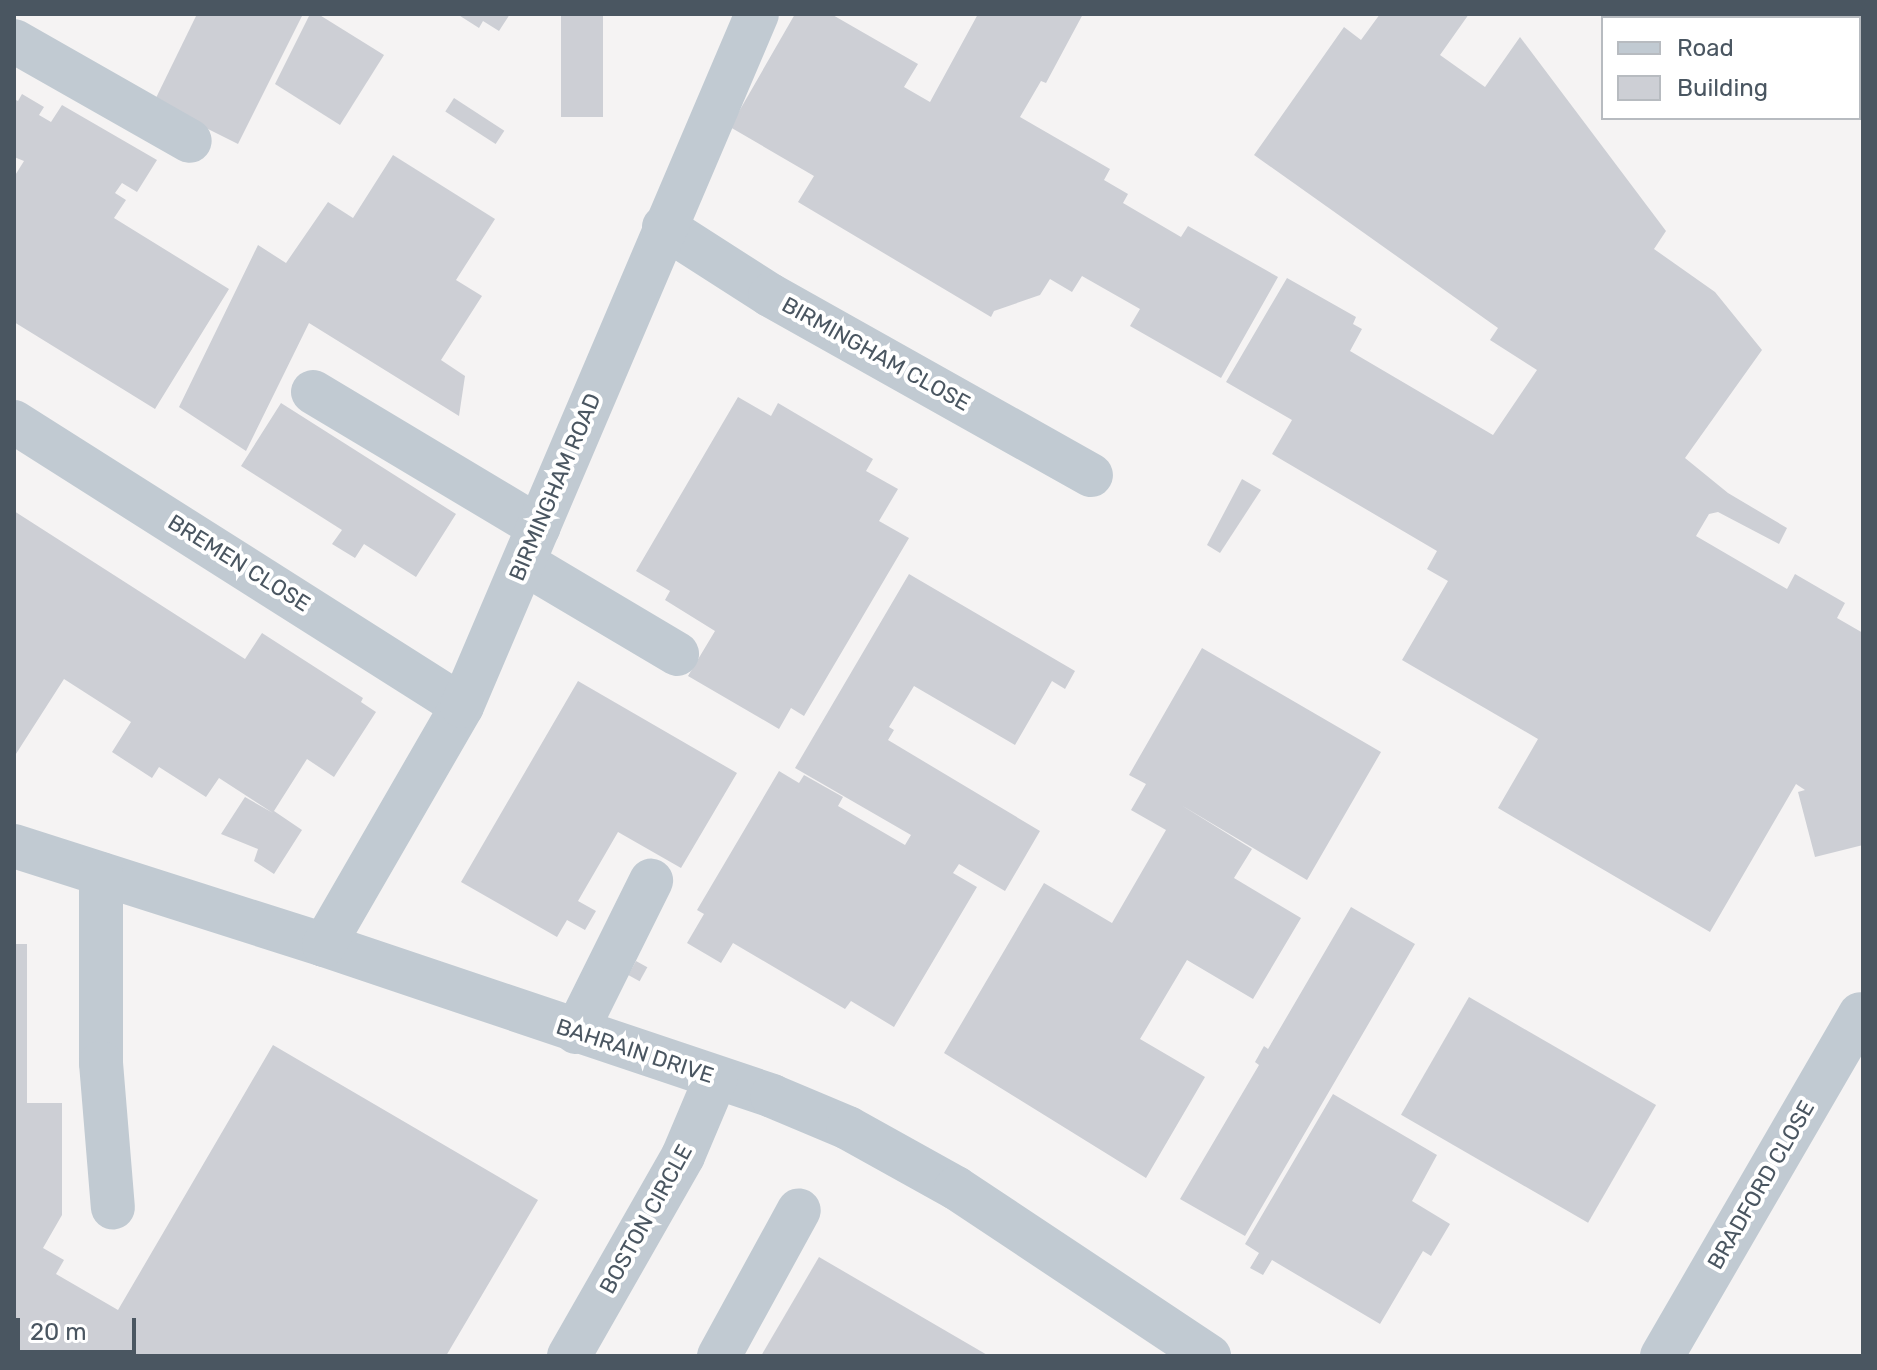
<!DOCTYPE html>
<html>
<head>
<meta charset="utf-8">
<style>
  body { margin:0 }
  #map { position:relative; width:1877px; height:1370px; overflow:hidden; background:#f5f3f3; font-family:Rubik,sans-serif }
  div>[style] { position:absolute }
  .building>* { inset:0; background:#cdcfd5; transform-origin:0 0 }
  .minor>* { height:44px; margin:-22px; padding:0 22px; transform-origin:22px; border-radius:22px; background:#c1cad2 }
  span { translate:-50% -50%; white-space:nowrap; text-align:center; line-height:1.15; -webkit-text-stroke:8px #fff; paint-order:stroke }
  .street-label { font-size:22px; color:#4a5661 }
  .frame { position:absolute; inset:0; border:16px solid #4a5661; pointer-events:none }
  .legend { position:absolute; left:1601px; top:16px; width:260px; height:104px; box-sizing:border-box; background:#fff; border:2px solid #b7bbc0; margin:0; padding:10px 14px; list-style:none; font-size:24px; color:#4a5661 }
  .legend li { display:flex; align-items:center; gap:16px; height:40px }
  .legend b { width:40px; border:2px solid #b7bbc0 }
  .scale { position:absolute; left:16px; top:1318px; width:120px; height:36px; box-sizing:border-box; border:4px solid #4a5661; border-top:0; padding-left:10px; font-size:24px; line-height:28px; white-space:nowrap; color:#4a5661; -webkit-text-stroke:6px #fff; paint-order:stroke }
</style>
</head>
<body>
<div id="map">
  <div class="building">
    <i style="clip-path:polygon(197px 14px,303px 14px,238px 144px,154px 102px)"></i>
    <i style="clip-path:polygon(310px 14px,318px 14px,384px 55px,340px 125px,275px 84px)"></i>
    <i style="clip-path:polygon(457px 14px,510px 14px,499px 31px,483px 21px,479px 28px)"></i>
    <i style="left:561px;top:14px;width:42px;height:103px"></i>
    <i style="clip-path:polygon(795px 14px,831px 14px,918px 64px,904px 87px,930px 102px,978px 14px,1083px 14px,1046px 83px,1041px 81px,1020px 117px,1110px 169px,1104px 180px,1128px 194px,1123px 203px,1181px 237px,1188px 226px,1278px 277px,1221px 378px,1130px 326px,1140px 309px,1082px 276px,1072px 292px,1050px 279px,1040px 295px,994px 311px,991px 317px,798px 202px,814px 176px,730px 127px)"></i>
    <i style="clip-path:polygon(1380px 14px,1469px 14px,1440px 55px,1485px 87px,1520px 37px,1666px 231px,1654px 249px,1715px 292px,1762px 350px,1685px 458px,1728px 493px,1787px 528px,1779px 544px,1718px 512px,1709px 514px,1696px 536px,1787px 589px,1795px 574px,1845px 603px,1837px 618px,1863px 633px,1863px 845px,1815px 857px,1798px 792px,1805px 790px,1796px 784px,1710px 932px,1498px 808px,1538px 739px,1402px 660px,1448px 581px,1427px 569px,1437px 551px,1272px 454px,1292px 420px,1226px 382px,1287px 278px,1356px 317px,1353px 324px,1362px 329px,1350px 351px,1493px 435px,1537px 370px,1490px 340px,1498px 328px,1254px 155px,1344px 27px,1361px 40px)"></i>
    <i style="clip-path:polygon(22px 94px,44px 107px,39px 115px,51px 122px,62px 105px,157px 160px,137px 192px,122px 183px,115px 193px,126px 200px,114px 218px,229px 289px,155px 409px,14px 322px,14px 177px,24px 161px,14px 157px,14px 99px,18px 101px)"></i>
    <i style="left:454px;top:98px;width:60px;height:16px;rotate:33deg"></i>
    <i style="clip-path:polygon(393px 155px,495px 219px,456px 280px,482px 296px,441px 360px,465px 376px,459px 416px,309px 323px,246px 451px,179px 407px,258px 245px,286px 263px,328px 202px,353px 218px)"></i>
    <i style="clip-path:polygon(738px 397px,771px 416px,778px 403px,873px 459px,866px 471px,898px 489px,879px 521px,909px 538px,804px 716px,791px 708px,779px 729px,688px 676px,715px 631px,665px 600px,670px 591px,636px 571px)"></i>
    <i style="clip-path:polygon(281px 403px,456px 514px,416px 577px,364px 544px,355px 558px,332px 544px,342px 530px,241px 466px)"></i>
    <i style="clip-path:polygon(1242px 479px,1261px 490px,1220px 553px,1207px 545px)"></i>
    <i style="clip-path:polygon(14px 511px,245px 659px,262px 633px,363px 698px,361px 702px,376px 712px,334px 777px,307px 759px,274px 811px,302px 830px,274px 874px,254px 861px,258px 849px,221px 834px,245px 797px,273px 813px,219px 778px,206px 797px,159px 767px,152px 778px,112px 752px,131px 722px,64px 679px,14px 757px)"></i>
    <i style="clip-path:polygon(909px 574px,1075px 671px,1065px 689px,1052px 681px,1015px 745px,914px 686px,889px 727px,894px 730px,888px 740px,1040px 831px,1005px 891px,959px 864px,953px 873px,977px 887px,894px 1027px,851px 1001px,845px 1009px,733px 943px,721px 963px,687px 943px,704px 914px,697px 910px,779px 771px,799px 783px,804px 775px,843px 797px,838px 806px,905px 845px,911px 835px,795px 768px)"></i>
    <i style="clip-path:polygon(1202px 648px,1381px 752px,1307px 880px,1181px 805px,1252px 849px,1234px 878px,1301px 918px,1253px 999px,1187px 960px,1140px 1039px,1205px 1077px,1146px 1178px,944px 1053px,1044px 883px,1112px 923px,1166px 830px,1131px 810px,1146px 784px,1129px 775px)"></i>
    <i style="clip-path:polygon(578px 681px,737px 773px,681px 868px,618px 832px,578px 901px,596px 911px,585px 930px,567px 920px,557px 937px,461px 882px)"></i>
    <i style="clip-path:polygon(1351px 907px,1415px 944px,1245px 1236px,1180px 1199px,1259px 1065px,1255px 1062px,1264px 1046px,1268px 1049px)"></i>
    <i style="clip-path:polygon(14px 944px,27px 944px,27px 1103px,62px 1103px,62px 1215px,43px 1248px,64px 1260px,56px 1274px,118px 1310px,273px 1045px,538px 1200px,446px 1356px,14px 1356px)"></i>
    <i style="left:636px;top:961px;width:13px;height:16px;rotate:29deg"></i>
    <i style="left:1469px;top:997px;width:216px;height:136px;rotate:30deg"></i>
    <i style="clip-path:polygon(1333px 1094px,1437px 1155px,1412px 1201px,1450px 1224px,1431px 1256px,1423px 1251px,1380px 1324px,1272px 1260px,1263px 1275px,1250px 1268px,1259px 1253px,1245px 1244px)"></i>
    <i style="clip-path:polygon(819px 1257px,989px 1356px,761px 1356px)"></i>
  </div>
  <div class="minor">
    <i style="left:14px;top:41px;width:202px;rotate:29.6deg"></i>
    <i style="left:664px;top:227px;width:126px;rotate:32.7deg"></i>
    <i style="left:770px;top:295px;width:368px;rotate:29.3deg"></i>
    <i style="left:313px;top:392px;width:263px;rotate:30.9deg"></i>
    <i style="left:14px;top:422px;width:530px;rotate:32.37deg"></i>
    <i style="left:524px;top:563px;width:178px;rotate:30.7deg"></i>
    <i style="left:14px;top:846px;width:325px;rotate:17.7deg"></i>
    <i style="left:324px;top:945px;width:473px;rotate:18.6deg"></i>
    <i style="left:772px;top:1096px;width:82px;rotate:22.8deg"></i>
    <i style="left:848px;top:1128px;width:124px;rotate:29.1deg"></i>
    <i style="left:956px;top:1188px;width:304px;rotate:33.6deg"></i>
    <i style="left:101px;top:874px;width:189px;rotate:90deg"></i>
    <i style="left:101px;top:1063px;width:145px;rotate:85.3deg"></i>
    <i style="left:324px;top:945px;width:276px;rotate:-60deg"></i>
    <i style="left:462px;top:706px;width:752px;rotate:-66.91deg"></i>
    <i style="left:576px;top:1032px;width:169px;rotate:-63.6deg"></i>
    <i style="left:569px;top:1356px;width:230px;rotate:-60.3deg"></i>
    <i style="left:683px;top:1156px;width:85px;rotate:-67.1deg"></i>
    <i style="left:719px;top:1356px;width:166px;rotate:-61.3deg"></i>
    <i style="left:1662px;top:1356px;width:395px;rotate:-59.9deg"></i>
  </div>
  <div class="street-label">
    <span style="left:876px;top:354px;rotate:29deg">BIRMINGHAM CLOSE</span>
    <span style="left:555px;top:487px;rotate:-67deg">BIRMINGHAM ROAD</span>
    <span style="left:239px;top:563px;rotate:32deg">BREMEN CLOSE</span>
    <span style="left:635px;top:1051px;rotate:18deg">BAHRAIN DRIVE</span>
    <span style="left:1761px;top:1185px;rotate:-60deg">BRADFORD CLOSE</span>
    <span style="left:646px;top:1219px;rotate:-61deg">BOSTON CIRCLE</span>
  </div>
  <div class="frame"></div>
  <ul class="legend">
  <li><b style="height:10px;background:#c1cad2"></b>Road</li>
  <li><b style="height:22px;background:#cdcfd5"></b>Building</li>
  </ul>
  <div class="scale">20 m</div>
</div>
</body>
</html>
